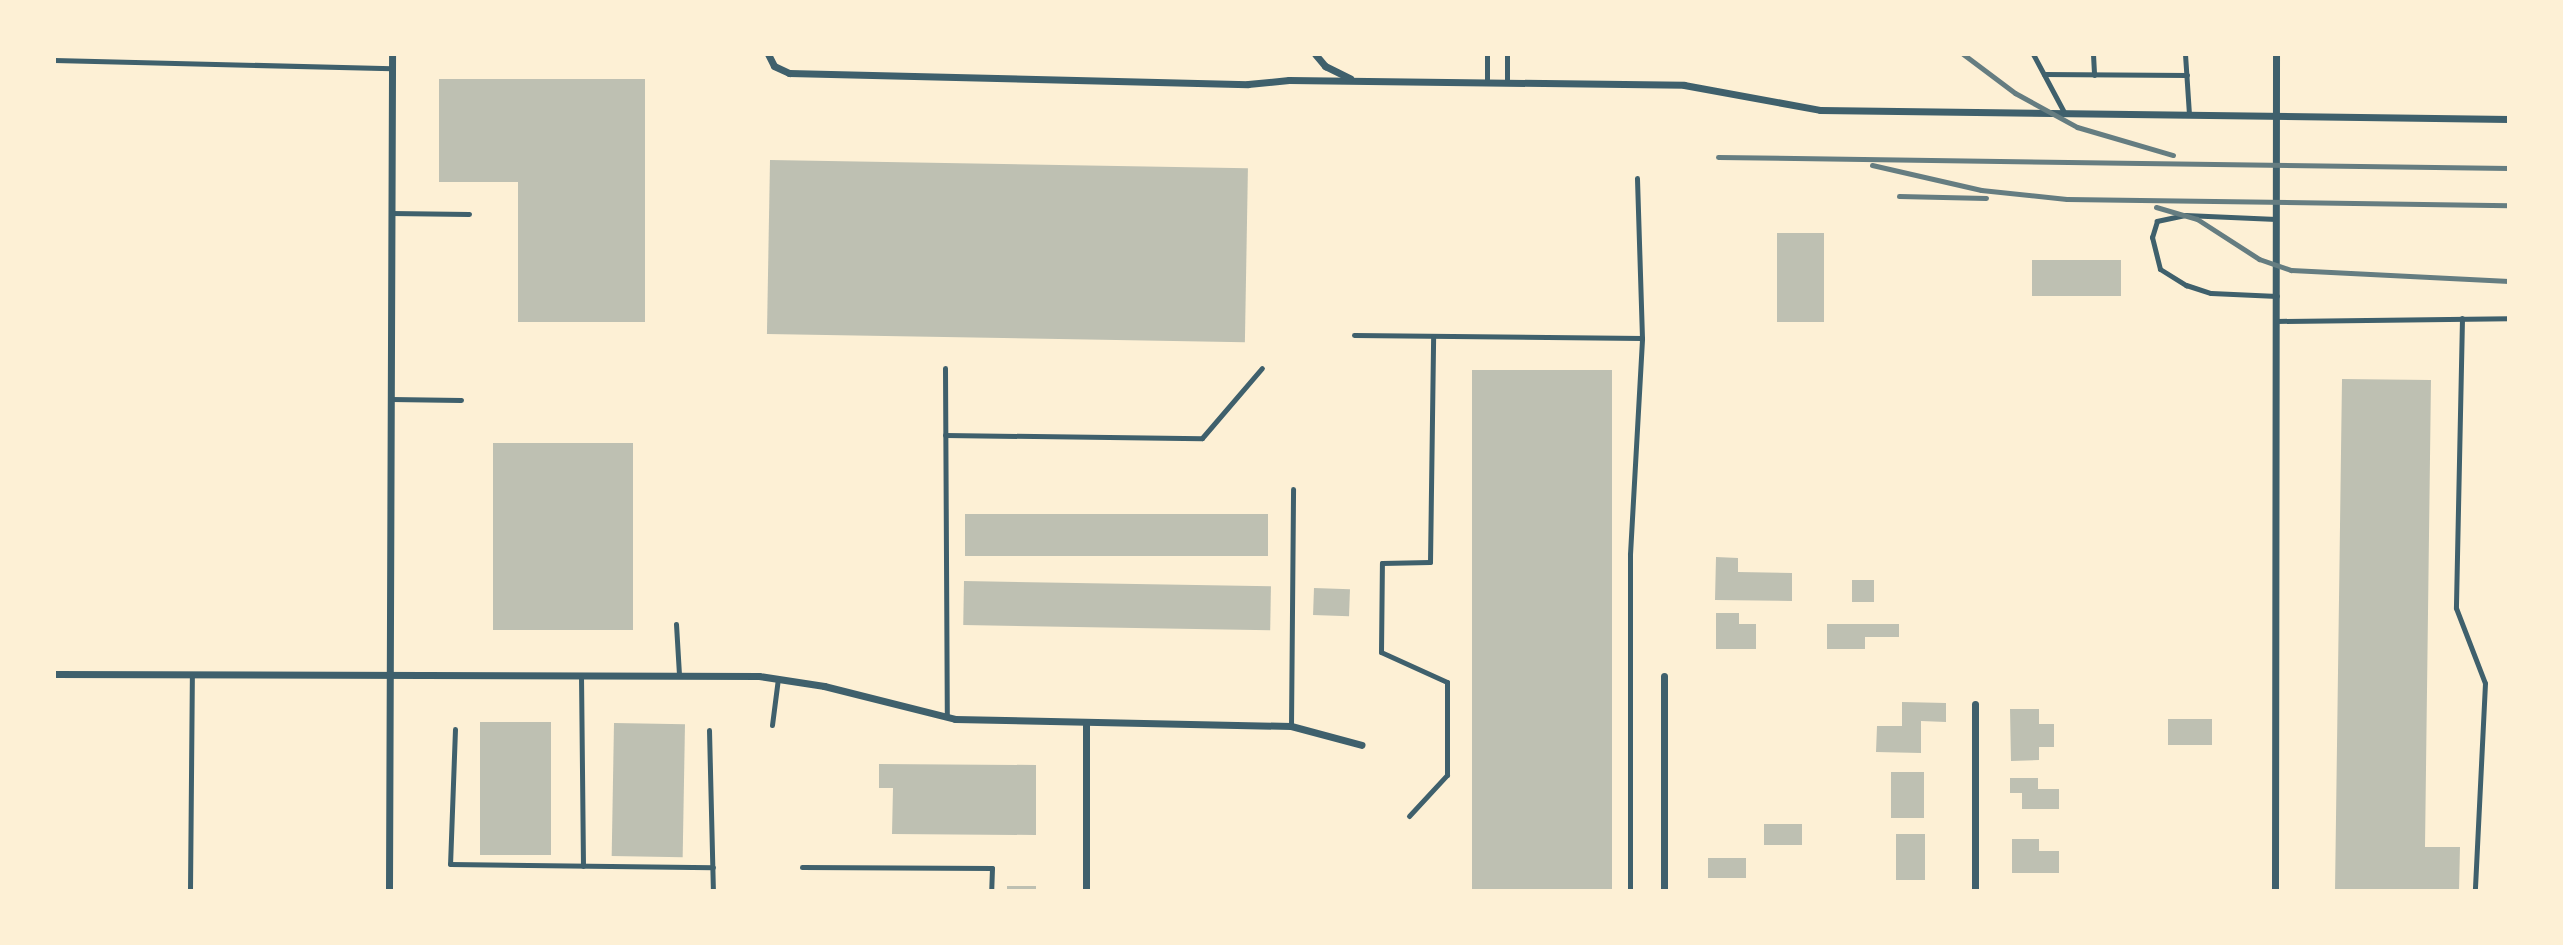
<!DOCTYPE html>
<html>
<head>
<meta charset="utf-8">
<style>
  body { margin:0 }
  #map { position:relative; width:2563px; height:945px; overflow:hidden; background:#fdf0d5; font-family:"Noto Serif",serif }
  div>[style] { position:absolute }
  .building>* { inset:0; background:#bec0b2; transform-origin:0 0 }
  .service>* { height:5px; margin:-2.5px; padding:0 2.5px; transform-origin:2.5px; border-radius:2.5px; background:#3f606c }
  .minor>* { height:7px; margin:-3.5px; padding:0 3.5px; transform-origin:3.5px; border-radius:3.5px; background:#3f606c }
  .rail>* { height:5px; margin:-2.5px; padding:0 2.5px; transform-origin:2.5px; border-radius:2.5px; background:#657d81 }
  span { translate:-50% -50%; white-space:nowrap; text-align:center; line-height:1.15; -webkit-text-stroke:5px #fdf0d5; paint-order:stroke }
  .frame { position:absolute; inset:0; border:56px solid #fdf0d5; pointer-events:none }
</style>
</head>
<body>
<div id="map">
  <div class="building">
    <i style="clip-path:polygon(439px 79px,645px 79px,645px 322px,518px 322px,518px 182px,439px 182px)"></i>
    <i style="left:770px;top:160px;width:478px;height:174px;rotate:1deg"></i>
    <i style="left:1777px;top:233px;width:47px;height:89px"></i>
    <i style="left:2032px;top:260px;width:89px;height:36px"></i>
    <i style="left:1472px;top:370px;width:140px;height:521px"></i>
    <i style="clip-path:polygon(2342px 379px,2431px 380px,2425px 847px,2460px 847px,2459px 891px,2335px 891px)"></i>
    <i style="left:493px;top:443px;width:140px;height:187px"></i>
    <i style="left:965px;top:514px;width:303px;height:42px"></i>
    <i style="clip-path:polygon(1716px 557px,1738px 558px,1738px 572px,1792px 573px,1792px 601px,1715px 600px)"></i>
    <i style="left:1852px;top:580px;width:22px;height:22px"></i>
    <i style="left:964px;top:581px;width:307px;height:44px;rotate:1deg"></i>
    <i style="left:1314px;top:588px;width:36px;height:27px;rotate:2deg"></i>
    <i style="clip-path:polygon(1716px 613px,1739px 613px,1739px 624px,1756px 624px,1756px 649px,1716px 649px)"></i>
    <i style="clip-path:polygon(1827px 624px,1899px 624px,1899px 637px,1865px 637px,1865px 649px,1827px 649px)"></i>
    <i style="clip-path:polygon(1902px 702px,1946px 703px,1946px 722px,1921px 721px,1921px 753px,1876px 752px,1877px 726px,1902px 726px)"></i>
    <i style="clip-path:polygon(2010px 709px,2039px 709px,2039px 724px,2054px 724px,2054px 747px,2039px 747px,2039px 760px,2011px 761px)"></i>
    <i style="left:2168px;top:719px;width:44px;height:26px"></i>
    <i style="left:480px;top:722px;width:71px;height:133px"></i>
    <i style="left:614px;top:723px;width:71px;height:133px;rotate:1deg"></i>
    <i style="clip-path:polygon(879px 764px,1036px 765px,1036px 835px,892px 834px,893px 788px,879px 788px)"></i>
    <i style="left:1891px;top:772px;width:33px;height:46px"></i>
    <i style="clip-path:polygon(2010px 778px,2038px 778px,2038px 789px,2059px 789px,2059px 809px,2022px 809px,2022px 793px,2010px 793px)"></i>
    <i style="left:1764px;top:824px;width:38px;height:21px"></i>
    <i style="left:1896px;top:834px;width:29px;height:46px"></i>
    <i style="clip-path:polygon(2012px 839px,2039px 839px,2039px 851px,2059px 851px,2059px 873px,2012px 873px)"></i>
    <i style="left:1708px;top:858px;width:38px;height:20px"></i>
    <i style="left:1007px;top:886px;width:29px;height:5px"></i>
  </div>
  <div class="service">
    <i style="left:1507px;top:54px;width:29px;rotate:90deg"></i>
    <i style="left:2033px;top:54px;width:66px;rotate:61.9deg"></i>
    <i style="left:2093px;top:54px;width:21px;rotate:87deg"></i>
    <i style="left:2185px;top:54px;width:61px;rotate:86.2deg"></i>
    <i style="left:54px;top:60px;width:338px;rotate:1.4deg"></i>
    <i style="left:2044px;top:74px;width:143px;rotate:0.4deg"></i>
    <i style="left:1487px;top:83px;width:29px;rotate:-90deg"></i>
    <i style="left:391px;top:213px;width:78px;rotate:0.7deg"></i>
    <i style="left:2276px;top:219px;width:91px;rotate:-177.5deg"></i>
    <i style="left:2185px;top:215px;width:29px;rotate:168deg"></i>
    <i style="left:2157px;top:221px;width:17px;rotate:107deg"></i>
    <i style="left:2152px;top:237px;width:33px;rotate:76deg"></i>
    <i style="left:2160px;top:269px;width:31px;rotate:32deg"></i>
    <i style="left:2186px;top:285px;width:26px;rotate:18deg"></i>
    <i style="left:2211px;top:293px;width:66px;rotate:2.6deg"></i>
    <i style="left:2462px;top:318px;width:290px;rotate:91.2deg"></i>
    <i style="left:2456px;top:608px;width:80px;rotate:68.9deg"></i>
    <i style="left:2485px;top:683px;width:208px;rotate:92.8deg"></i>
    <i style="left:2276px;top:321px;width:233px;rotate:-0.7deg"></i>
    <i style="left:1354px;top:335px;width:288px;rotate:0.6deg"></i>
    <i style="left:945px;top:368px;width:349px;rotate:89.7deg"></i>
    <i style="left:391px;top:399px;width:70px;rotate:0.8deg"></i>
    <i style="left:945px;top:435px;width:257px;rotate:0.7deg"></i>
    <i style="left:1202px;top:438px;width:92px;rotate:-49.4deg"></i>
    <i style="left:676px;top:624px;width:51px;rotate:86.6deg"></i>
    <i style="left:581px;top:675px;width:191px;rotate:89.4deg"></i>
    <i style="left:772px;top:725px;width:47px;rotate:-82.7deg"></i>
    <i style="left:1291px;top:726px;width:237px;rotate:-89.5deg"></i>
    <i style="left:455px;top:729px;width:135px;rotate:92.1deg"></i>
    <i style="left:450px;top:864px;width:263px;rotate:0.7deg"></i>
    <i style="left:709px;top:730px;width:161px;rotate:88.6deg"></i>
    <i style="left:1409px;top:816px;width:56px;rotate:-47.2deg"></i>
    <i style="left:1447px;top:775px;width:93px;rotate:-90deg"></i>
    <i style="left:1447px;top:682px;width:72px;rotate:-155.6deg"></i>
    <i style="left:1381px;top:652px;width:89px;rotate:-89.4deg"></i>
    <i style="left:1382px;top:563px;width:48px;rotate:-1.2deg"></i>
    <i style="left:1430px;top:562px;width:224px;rotate:-89.2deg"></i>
    <i style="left:802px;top:867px;width:190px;rotate:0.3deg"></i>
    <i style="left:992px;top:868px;width:23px;rotate:92deg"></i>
    <i style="left:190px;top:891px;width:216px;rotate:-89.5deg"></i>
    <i style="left:1630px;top:891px;width:337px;rotate:-90deg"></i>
    <i style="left:1630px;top:554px;width:216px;rotate:-86.8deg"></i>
    <i style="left:1642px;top:338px;width:160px;rotate:-91.8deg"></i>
  </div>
  <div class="minor">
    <i style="left:768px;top:54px;width:13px;rotate:63deg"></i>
    <i style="left:774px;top:66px;width:17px;rotate:25deg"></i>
    <i style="left:789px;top:73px;width:459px;rotate:1.4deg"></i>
    <i style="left:1248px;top:84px;width:41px;rotate:-5.6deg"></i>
    <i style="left:1289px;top:80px;width:395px;rotate:0.7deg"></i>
    <i style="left:1684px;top:85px;width:138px;rotate:10.4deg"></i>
    <i style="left:1820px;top:110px;width:689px;rotate:0.75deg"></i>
    <i style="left:1315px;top:54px;width:16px;rotate:50deg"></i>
    <i style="left:1325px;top:66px;width:28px;rotate:26deg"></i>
    <i style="left:54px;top:674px;width:705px;rotate:0.16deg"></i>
    <i style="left:759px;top:676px;width:66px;rotate:8.7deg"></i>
    <i style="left:824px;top:686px;width:135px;rotate:14.1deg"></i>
    <i style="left:955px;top:719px;width:336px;rotate:1.2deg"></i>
    <i style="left:1291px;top:726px;width:73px;rotate:15deg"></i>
    <i style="left:1664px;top:676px;width:215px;rotate:90deg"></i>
    <i style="left:389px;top:891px;width:837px;rotate:-89.79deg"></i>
    <i style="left:1086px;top:891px;width:168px;rotate:-90deg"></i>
    <i style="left:1975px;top:891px;width:187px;rotate:-90deg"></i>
    <i style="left:2275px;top:891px;width:837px;rotate:-89.93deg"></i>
  </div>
  <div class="rail">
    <i style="left:1963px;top:54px;width:65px;rotate:36.9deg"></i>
    <i style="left:2015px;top:93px;width:71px;rotate:28.7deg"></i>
    <i style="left:2077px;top:127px;width:100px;rotate:16.3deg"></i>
    <i style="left:1718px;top:157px;width:791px;rotate:0.8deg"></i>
    <i style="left:1872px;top:165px;width:112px;rotate:12.9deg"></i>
    <i style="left:1981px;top:190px;width:86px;rotate:6deg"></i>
    <i style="left:2067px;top:199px;width:442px;rotate:0.8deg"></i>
    <i style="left:1899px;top:196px;width:87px;rotate:1.3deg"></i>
    <i style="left:2156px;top:207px;width:43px;rotate:16.3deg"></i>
    <i style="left:2197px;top:219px;width:74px;rotate:32.8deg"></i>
    <i style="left:2259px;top:259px;width:34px;rotate:19deg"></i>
    <i style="left:2291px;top:270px;width:218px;rotate:2.9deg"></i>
  </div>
  <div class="frame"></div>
</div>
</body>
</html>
